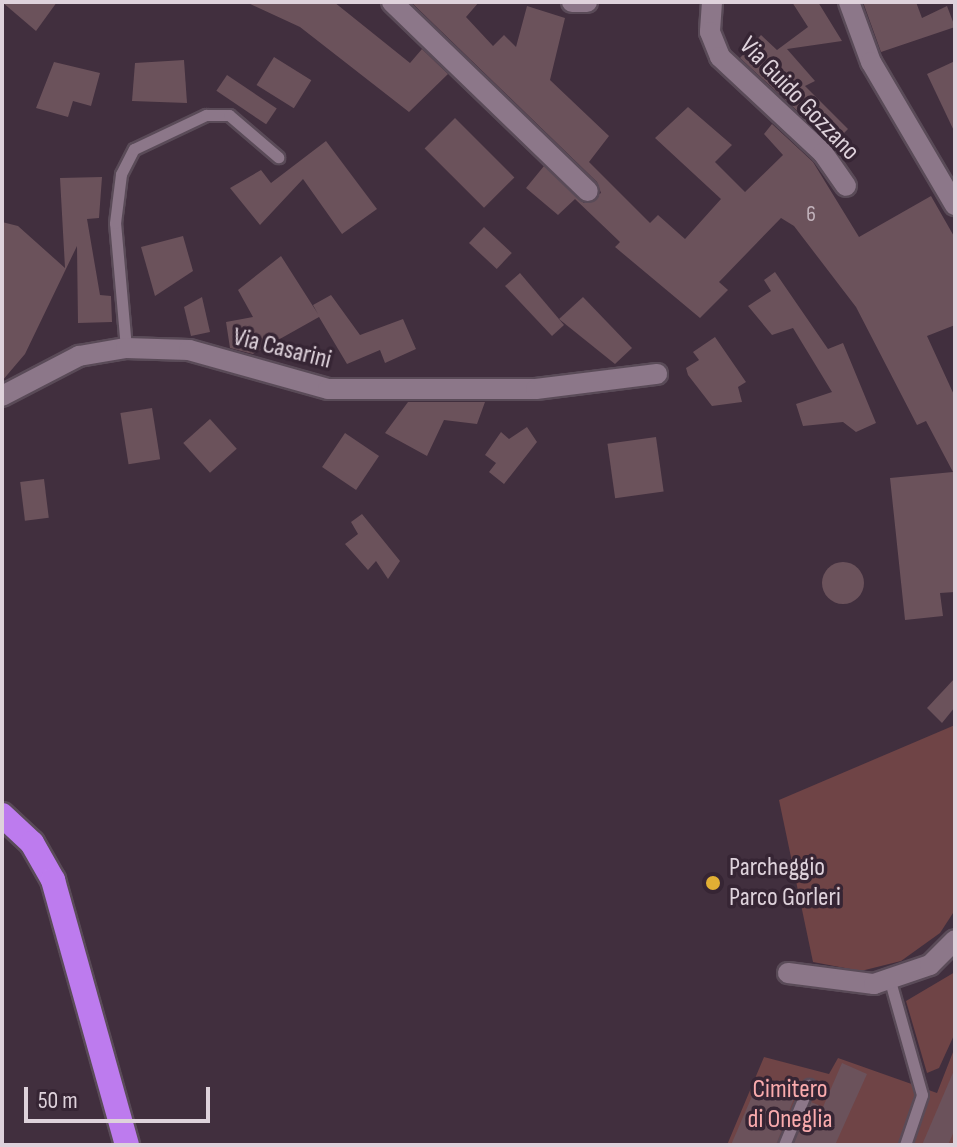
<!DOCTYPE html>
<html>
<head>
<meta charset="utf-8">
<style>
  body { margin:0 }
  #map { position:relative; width:957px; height:1147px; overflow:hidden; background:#412f3e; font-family:"Sofia Sans Condensed",sans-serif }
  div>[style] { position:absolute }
  .green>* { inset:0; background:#6f4446 }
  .building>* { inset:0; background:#6b525b; transform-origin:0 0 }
  .round { border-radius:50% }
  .roads { filter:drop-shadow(2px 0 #5a4b58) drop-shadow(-2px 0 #5a4b58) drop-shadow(0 2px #5a4b58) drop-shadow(0 -2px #5a4b58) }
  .service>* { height:11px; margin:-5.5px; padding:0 5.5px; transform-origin:5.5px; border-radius:5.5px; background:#8c7789 }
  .minor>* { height:20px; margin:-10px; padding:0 10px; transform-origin:10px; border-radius:10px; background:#8c7789 }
  .motorway>* { height:24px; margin:-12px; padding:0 12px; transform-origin:12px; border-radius:12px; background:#bd7bee }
  .dots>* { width:22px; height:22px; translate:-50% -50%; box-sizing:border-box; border:4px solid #362534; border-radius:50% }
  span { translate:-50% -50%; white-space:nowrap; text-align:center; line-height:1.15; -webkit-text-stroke:7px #362534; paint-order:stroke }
  .number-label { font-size:22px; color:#c1b2bb }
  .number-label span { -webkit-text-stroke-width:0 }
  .street-label { font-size:26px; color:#ded2db }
  .poi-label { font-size:26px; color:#ded2db }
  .left { translate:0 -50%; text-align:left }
  .park-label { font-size:26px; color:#faabad }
  .frame { position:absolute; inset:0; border:4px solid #ded2db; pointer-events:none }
  .scale { position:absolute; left:24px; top:1087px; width:186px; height:36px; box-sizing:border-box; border:4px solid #ded2db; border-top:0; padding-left:10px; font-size:24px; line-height:28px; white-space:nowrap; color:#ded2db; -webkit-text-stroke:6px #362534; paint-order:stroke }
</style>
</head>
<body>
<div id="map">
  <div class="green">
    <i style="clip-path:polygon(955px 725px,955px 910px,940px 933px,901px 961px,861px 971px,813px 962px,779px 800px)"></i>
    <i style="clip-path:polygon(955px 972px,955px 1033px,939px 1068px,927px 1073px,906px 1001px)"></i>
    <i style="clip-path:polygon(955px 1047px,955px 1145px,727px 1145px,764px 1057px,829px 1074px,838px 1058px,937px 1093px)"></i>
  </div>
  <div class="building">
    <i style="clip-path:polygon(2px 2px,57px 2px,36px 31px)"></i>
    <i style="clip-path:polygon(246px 2px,334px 2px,410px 63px,422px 49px,448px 74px,409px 112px,300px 27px)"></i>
    <i style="clip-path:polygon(411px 2px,479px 2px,466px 17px,493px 46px,504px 35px,516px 47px,527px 6px,565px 18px,550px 80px,609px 136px,589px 162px,650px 223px,658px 215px,685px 239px,721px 199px,655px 138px,688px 107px,732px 145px,715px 162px,745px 192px,783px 155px,764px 134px,772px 124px,813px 162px,859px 237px,931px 196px,955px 238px,955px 325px,927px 336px,955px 397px,955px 592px,940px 593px,943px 616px,905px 620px,890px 478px,953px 472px,926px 421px,917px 425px,856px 307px,794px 226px,781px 218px,719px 282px,728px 290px,700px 318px,615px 247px,620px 242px,575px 199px,558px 215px,526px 188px,544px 166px,584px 203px,601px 193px,597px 182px)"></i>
    <i style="clip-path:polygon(792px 2px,818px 2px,842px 41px,787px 49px,815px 81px,805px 86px,848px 129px,833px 144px,740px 58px,761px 35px,777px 50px,808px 27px)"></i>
    <i style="clip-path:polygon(863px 2px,916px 2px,922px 18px,947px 6px,955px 27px,881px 52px)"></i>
    <i style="left:274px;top:57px;width:44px;height:33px;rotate:32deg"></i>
    <i style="clip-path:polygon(184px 60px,187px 103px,132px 101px,135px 63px)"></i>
    <i style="clip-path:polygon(955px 61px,955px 133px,927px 74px)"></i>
    <i style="clip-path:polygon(54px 62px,100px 73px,91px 106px,73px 101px,68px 117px,36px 108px)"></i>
    <i style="left:227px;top:75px;width:60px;height:19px;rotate:34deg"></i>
    <i style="left:455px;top:118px;width:84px;height:43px;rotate:45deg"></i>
    <i style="clip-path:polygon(326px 141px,377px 209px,342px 234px,303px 179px,260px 225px,230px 188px,261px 170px,271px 183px)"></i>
    <i style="clip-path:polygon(102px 177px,99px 218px,87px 219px,100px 295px,111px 296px,112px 322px,78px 323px,77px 246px,25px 354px,2px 381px,2px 222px,18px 226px,65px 268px,60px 178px)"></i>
    <i style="left:484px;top:227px;width:38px;height:22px;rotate:43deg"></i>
    <i style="clip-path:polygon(183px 236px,193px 271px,155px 296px,141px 247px)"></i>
    <i style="clip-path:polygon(281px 256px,318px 314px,313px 305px,331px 295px,360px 335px,403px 319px,416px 349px,385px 363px,380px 350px,347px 364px,319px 317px,253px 354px,230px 348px,226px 322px,253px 317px,238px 290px)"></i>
    <i style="clip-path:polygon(775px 272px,828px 349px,843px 343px,876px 423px,856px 432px,843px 422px,803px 426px,796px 404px,832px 392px,793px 328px,772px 335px,748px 306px,771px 291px,764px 280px)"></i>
    <i style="clip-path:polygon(520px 273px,564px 325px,552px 336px,505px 286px)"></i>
    <i style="clip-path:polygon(202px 297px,210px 332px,191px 336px,184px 307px)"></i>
    <i style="clip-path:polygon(583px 297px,632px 348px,615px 364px,559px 319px)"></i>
    <i style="clip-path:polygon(715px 337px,746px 382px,738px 387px,742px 402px,712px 406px,688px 375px,686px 368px,699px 360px,693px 352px)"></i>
    <i style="clip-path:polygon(408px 402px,485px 402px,477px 424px,444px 420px,427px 456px,385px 433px)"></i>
    <i style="left:152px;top:408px;width:52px;height:32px;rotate:81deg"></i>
    <i style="left:210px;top:419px;width:40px;height:36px;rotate:48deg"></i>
    <i style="clip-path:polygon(527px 427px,537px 442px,504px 484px,489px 472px,496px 463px,485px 455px,501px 432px,509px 439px)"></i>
    <i style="left:345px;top:433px;width:41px;height:41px;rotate:34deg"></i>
    <i style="left:656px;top:437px;width:55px;height:49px;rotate:82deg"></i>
    <i style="left:44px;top:479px;width:39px;height:24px;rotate:83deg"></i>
    <i style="clip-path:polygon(362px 514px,400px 561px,388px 579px,376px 561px,368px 570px,345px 544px,358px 534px,351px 522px)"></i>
    <i class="round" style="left:822px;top:562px;width:42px;height:42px"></i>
    <i style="clip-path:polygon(955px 678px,955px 707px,942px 723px,927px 708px)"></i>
    <i style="clip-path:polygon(842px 1063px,867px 1074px,835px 1145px,793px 1145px,811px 1102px,823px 1107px)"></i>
    <i style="clip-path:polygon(955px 1068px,955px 1129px,948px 1145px,922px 1145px)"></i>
    <i style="clip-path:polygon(759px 1080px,795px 1096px,776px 1145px,731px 1145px)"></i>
  </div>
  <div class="roads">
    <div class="service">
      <i style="left:126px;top:348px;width:125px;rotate:-95deg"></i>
      <i style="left:115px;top:223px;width:49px;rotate:-83deg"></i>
      <i style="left:121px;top:174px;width:28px;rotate:-63deg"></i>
      <i style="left:134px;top:149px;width:80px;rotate:-25.3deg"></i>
      <i style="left:206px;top:115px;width:23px"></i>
      <i style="left:229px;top:115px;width:65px;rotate:40.6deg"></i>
      <i style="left:890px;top:981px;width:118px;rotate:74.3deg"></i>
      <i style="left:922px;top:1095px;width:53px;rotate:108.8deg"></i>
      <i style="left:784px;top:1145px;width:65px;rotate:-67.4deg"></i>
    </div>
    <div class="minor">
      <i style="left:392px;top:2px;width:272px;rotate:44deg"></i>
      <i style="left:572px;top:2px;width:15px"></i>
      <i style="left:712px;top:2px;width:30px;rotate:94deg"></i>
      <i style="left:710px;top:32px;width:27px;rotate:68deg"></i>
      <i style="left:720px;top:57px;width:141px;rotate:43deg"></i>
      <i style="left:823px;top:153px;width:40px;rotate:55.1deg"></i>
      <i style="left:849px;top:2px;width:64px;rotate:69.9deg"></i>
      <i style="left:871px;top:62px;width:166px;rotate:59.6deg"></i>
      <i style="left:2px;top:396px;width:87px;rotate:-27.5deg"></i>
      <i style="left:79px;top:356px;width:48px;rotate:-9.7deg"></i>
      <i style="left:126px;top:348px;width:63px;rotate:1.8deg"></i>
      <i style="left:189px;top:350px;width:144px;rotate:15.7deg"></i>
      <i style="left:328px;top:389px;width:208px"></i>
      <i style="left:536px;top:389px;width:122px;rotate:-7.1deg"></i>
      <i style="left:788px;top:973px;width:87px;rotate:7.3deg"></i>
      <i style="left:874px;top:984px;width:59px;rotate:-18.7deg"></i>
      <i style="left:930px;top:965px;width:35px;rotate:-45deg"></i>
    </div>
    <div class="motorway">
      <i style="left:2px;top:815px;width:41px;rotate:43deg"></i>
      <i style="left:32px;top:843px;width:43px;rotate:60.4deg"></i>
      <i style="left:53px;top:880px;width:275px;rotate:74.4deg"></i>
    </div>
  </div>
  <div class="dots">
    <i style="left:713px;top:883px;background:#e1af34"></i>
  </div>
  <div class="number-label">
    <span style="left:811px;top:215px">6</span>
  </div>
  <div class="street-label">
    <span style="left:799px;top:99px;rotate:46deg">Via Guido Gozzano</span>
    <span style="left:282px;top:349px;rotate:14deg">Via Casarini</span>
  </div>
  <div class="poi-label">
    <span class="left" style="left:729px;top:883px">Parcheggio<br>Parco Gorleri</span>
  </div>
  <div class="park-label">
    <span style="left:790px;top:1105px">Cimitero<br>di Oneglia</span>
  </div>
  <div class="frame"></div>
  <div class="scale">50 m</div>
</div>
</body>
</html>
